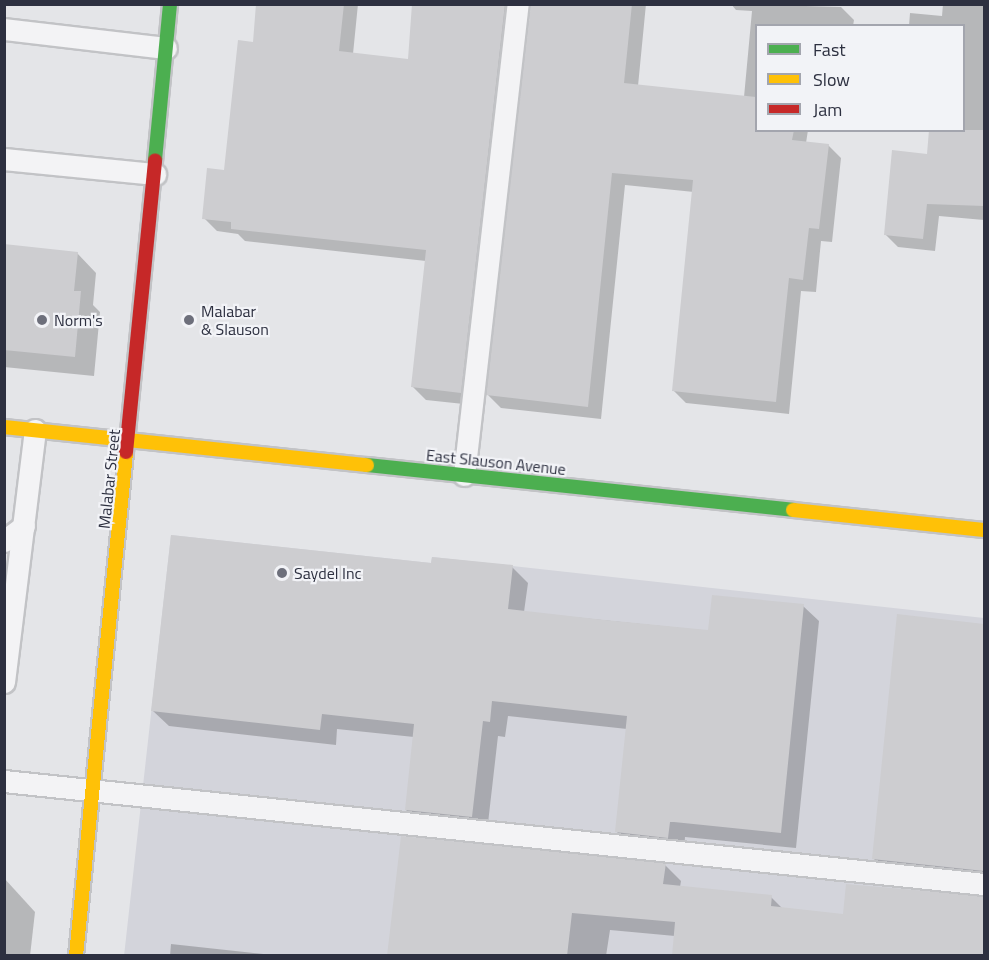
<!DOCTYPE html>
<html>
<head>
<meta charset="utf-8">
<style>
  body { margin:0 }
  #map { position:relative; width:989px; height:960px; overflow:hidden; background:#e4e5e8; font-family:"Titillium Web",sans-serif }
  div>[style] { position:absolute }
  .built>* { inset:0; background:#d3d4db }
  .shadow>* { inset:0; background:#0003 }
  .building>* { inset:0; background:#cdcdd0 }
  .roads { filter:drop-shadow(2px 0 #c2c3c6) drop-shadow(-2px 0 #c2c3c6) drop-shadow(0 2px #c2c3c6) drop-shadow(0 -2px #c2c3c6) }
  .lane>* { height:21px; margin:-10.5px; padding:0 10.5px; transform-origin:10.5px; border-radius:10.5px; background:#f3f3f5 }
  .fast>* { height:14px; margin:-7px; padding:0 7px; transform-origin:7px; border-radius:7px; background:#4caf50 }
  .slow>* { height:14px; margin:-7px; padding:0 7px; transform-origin:7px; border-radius:7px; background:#ffc107 }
  .jam>* { height:14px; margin:-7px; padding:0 7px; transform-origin:7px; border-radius:7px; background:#c62828 }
  .dots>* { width:16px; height:16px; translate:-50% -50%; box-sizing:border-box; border:3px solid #f2f3f7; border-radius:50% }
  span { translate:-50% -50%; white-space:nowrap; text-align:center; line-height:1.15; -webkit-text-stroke:4.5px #f2f3f7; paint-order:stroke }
  .poi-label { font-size:16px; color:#2d3040 }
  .left { translate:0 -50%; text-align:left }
  .street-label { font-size:16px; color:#2d3040 }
  .frame { position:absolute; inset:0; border:6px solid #2d3040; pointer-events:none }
  .legend { position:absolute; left:755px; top:24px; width:210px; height:108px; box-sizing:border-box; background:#f2f3f7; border:2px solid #a3a5ae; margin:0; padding:8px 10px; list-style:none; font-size:18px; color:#2d3040 }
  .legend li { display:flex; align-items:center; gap:12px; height:30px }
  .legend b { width:30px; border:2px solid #a3a5ae }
</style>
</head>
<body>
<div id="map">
  <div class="built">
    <i style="clip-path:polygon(171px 535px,431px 563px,432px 557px,984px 618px,984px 955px,124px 956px)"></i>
  </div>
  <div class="shadow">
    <i style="clip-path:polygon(258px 4px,358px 4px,353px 54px,409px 61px,415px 4px,531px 4px,521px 9px,473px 405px,426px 400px,413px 387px,426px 261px,245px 241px,238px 234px,217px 231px,204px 218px,225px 171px,254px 43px)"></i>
    <i style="clip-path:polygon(532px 4px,646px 4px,638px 86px,744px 97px,752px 11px,736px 10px,731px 4px,841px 7px,854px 20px,853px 26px,756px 26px,756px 130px,808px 130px,806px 143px,828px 145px,841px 158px,832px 242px,821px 241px,816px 292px,801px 291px,789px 414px,686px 403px,673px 390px,694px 192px,625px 185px,601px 419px,501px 408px,488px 395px)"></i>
    <i style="clip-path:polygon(943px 4px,984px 4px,984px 220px,939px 216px,935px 251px,898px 247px,885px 234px,928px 155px,964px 130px,964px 26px,909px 26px,910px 13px,942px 16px)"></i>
    <i style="clip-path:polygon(4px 245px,77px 253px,96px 273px,93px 305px,100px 312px,94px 376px,4px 367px)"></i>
    <i style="clip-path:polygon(433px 565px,512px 567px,528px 583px,524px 612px,709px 631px,803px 606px,819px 621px,796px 848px,685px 837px,684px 853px,632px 848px,617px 832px,627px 729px,508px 716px,505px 737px,498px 736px,487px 832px,422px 825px,406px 810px,414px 737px,337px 729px,336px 745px,169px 726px,153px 711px)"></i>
    <i style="clip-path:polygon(899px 616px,984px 626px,984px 888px,893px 878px,874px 859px)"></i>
    <i style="clip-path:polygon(665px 865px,681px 881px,680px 887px,771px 897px,783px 909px,845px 915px,848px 885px,984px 899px,984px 956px,673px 956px,675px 936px,610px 930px,606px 956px,389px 956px)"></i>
    <i style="clip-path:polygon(4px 878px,35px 912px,30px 956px,4px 956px)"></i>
    <i style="clip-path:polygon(171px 944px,282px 956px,170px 956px)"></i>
  </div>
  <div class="building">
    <i style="clip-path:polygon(256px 4px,344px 4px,339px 51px,408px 59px,412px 4px,505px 4px,461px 393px,411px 387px,426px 250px,231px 229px,231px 222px,202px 219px,207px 168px,224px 170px,238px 40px,253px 42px)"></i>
    <i style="clip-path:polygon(531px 4px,632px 4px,624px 83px,756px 97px,756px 130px,794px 130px,792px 140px,829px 144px,819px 229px,809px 228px,803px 280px,789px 278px,776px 402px,672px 391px,693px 180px,612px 173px,588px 407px,486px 395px)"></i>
    <i style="clip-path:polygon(929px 130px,984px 130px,984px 206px,927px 204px,923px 239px,884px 235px,892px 150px,927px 154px)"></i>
    <i style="clip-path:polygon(4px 244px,78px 252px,74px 291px,81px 291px,75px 357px,4px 350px)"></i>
    <i style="clip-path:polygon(171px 535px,431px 563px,432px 557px,513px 565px,508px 609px,605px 620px,708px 630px,712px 595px,804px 604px,781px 833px,674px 822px,670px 822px,668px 838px,615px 832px,627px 716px,492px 701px,490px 722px,483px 721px,472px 817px,405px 810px,414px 724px,322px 714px,320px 730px,151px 711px)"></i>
    <i style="clip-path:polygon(897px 614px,984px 624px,984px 871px,872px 859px)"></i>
    <i style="clip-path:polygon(401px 836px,666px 863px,663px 884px,772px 895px,771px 906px,843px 914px,846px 884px,984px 896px,984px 956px,672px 956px,675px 922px,572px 913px,567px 956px,387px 956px)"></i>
  </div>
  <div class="roads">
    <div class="lane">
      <i style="left:4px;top:29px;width:163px;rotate:6.7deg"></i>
      <i style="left:4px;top:159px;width:152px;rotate:5.7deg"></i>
      <i style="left:464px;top:475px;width:474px;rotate:-83.5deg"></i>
      <i style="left:4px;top:541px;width:25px;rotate:-37deg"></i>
      <i style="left:4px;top:682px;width:254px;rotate:-83deg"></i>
      <i style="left:4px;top:781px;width:985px;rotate:6deg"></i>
    </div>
    <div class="fast">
      <i style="left:155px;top:160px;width:157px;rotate:-84.5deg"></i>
      <i style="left:367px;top:465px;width:428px;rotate:6deg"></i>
    </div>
    <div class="slow">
      <i style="left:4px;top:427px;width:365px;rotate:6deg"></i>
      <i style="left:793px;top:510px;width:192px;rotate:6deg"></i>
      <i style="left:76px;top:956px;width:506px;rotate:-84.33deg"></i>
    </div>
    <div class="jam">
      <i style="left:126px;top:452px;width:293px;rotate:-84.3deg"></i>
    </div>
  </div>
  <div class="dots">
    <i style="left:42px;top:320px;background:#6d6f7b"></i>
    <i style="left:189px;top:320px;background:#6d6f7b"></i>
    <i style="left:282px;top:573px;background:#6d6f7b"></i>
  </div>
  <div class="poi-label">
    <span class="left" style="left:201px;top:320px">Malabar<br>&amp; Slauson</span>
    <span class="left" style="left:54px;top:320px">Norm's</span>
    <span class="left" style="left:294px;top:573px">Saydel Inc</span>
  </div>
  <div class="street-label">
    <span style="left:496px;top:462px;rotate:6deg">East Slauson Avenue</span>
    <span style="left:109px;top:479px;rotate:-84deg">Malabar Street</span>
  </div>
  <div class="frame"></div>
  <ul class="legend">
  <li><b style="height:8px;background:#4caf50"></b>Fast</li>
  <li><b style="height:8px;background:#ffc107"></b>Slow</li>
  <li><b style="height:8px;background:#c62828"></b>Jam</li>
  </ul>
</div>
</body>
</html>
